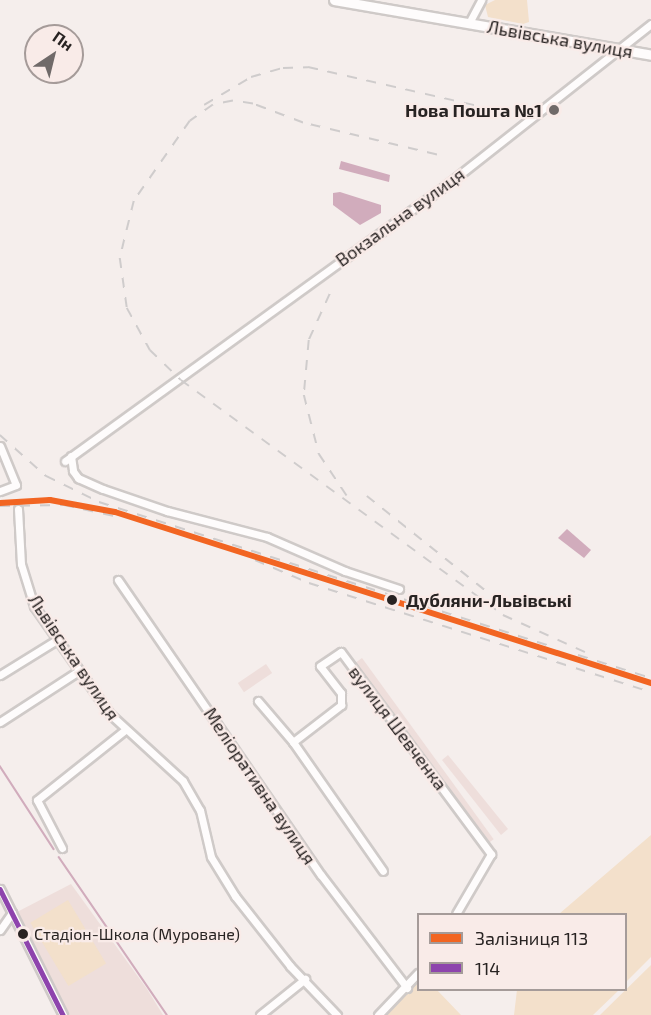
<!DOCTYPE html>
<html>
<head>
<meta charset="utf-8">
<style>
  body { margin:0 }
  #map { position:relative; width:651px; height:1015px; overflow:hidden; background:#f5eeec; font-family:"Exo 2",sans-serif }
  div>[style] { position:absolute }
  .built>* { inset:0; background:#eededb; transform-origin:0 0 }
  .green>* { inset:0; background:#f3e0cb; transform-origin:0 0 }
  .water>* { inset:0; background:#d1acbc }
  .stream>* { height:1.5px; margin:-0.75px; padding:0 0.75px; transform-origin:0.75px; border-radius:0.75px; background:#d1acbc }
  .roads { filter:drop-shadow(2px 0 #cfcac8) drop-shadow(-2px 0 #cfcac8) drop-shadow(0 2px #cfcac8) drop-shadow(0 -2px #cfcac8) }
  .minor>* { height:7px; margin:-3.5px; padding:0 3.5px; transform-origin:3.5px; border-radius:3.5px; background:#fefcfc }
  .highway>* { height:9px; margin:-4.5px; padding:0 4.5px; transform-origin:4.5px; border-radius:4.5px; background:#fefcfc }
  .rail>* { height:1.5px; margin-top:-0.75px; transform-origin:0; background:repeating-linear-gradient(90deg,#cfcccc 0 10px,transparent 0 20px) }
  .bus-1>* { height:4.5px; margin:-2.25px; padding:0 2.25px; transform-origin:2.25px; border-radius:2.25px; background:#8e44ad }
  .rail-1>* { height:6px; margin:-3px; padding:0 3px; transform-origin:3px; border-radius:3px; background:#f26522 }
  .dots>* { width:16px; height:16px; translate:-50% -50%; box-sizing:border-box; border:3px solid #f9ebe8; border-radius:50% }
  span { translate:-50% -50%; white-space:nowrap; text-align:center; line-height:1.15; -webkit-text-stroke:4.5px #f9ebe8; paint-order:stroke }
  .bus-label { font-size:16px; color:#282322 }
  .left { translate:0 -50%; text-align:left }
  .street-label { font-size:18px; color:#282322 }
  .poi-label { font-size:18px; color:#282322; font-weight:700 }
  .right { translate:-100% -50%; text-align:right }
  .stop-label { font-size:18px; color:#282322; font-weight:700 }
  .legend { position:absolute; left:417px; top:913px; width:210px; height:78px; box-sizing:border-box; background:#f9ebe8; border:2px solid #a59b99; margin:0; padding:8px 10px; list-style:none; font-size:18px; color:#282322 }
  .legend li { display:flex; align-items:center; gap:12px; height:30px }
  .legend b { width:30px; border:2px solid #a59b99 }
  .north { position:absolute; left:24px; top:24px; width:60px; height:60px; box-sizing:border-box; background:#f9ebe8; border:2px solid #a59b99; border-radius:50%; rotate:35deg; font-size:16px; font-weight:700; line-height:24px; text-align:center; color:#282322 }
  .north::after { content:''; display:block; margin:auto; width:21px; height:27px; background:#706a69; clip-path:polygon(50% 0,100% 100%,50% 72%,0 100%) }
</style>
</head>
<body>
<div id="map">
  <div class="built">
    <i style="left:362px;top:658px;width:224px;height:8px;rotate:54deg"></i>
    <i style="left:266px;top:664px;width:11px;height:34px;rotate:56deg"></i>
    <i style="clip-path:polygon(448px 755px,508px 829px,501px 835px,442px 760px)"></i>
    <i style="clip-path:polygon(71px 884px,147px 989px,163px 1015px,69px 1015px,17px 912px)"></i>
  </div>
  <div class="green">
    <i style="clip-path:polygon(495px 0,527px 0,529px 22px,523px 24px,488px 17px,485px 5px)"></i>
    <i style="clip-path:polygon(651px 835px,651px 957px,626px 982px,626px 914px,559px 914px)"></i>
    <i style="left:68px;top:900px;width:74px;height:44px;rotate:59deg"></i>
    <i style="clip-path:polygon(651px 965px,651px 1015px,600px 1015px)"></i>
    <i style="clip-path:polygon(418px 982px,418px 990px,437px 990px,461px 1015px,387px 1015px)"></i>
    <i style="clip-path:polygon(517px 990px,619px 990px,593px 1015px,514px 1015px)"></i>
  </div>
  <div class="water">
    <i style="clip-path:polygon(341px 161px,390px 175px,389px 182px,339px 169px)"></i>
    <i style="clip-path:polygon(340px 192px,381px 205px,381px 213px,360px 225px,333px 205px,333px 193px)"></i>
    <i style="clip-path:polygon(567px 529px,591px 550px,584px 558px,558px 538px)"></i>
  </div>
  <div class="stream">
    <i style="left:0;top:766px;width:99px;rotate:57deg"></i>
    <i style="left:59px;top:857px;width:191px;rotate:55.6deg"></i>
  </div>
  <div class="roads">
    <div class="minor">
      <i style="left:469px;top:23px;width:26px;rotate:-62deg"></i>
      <i style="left:0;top:446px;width:42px;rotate:67.7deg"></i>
      <i style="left:16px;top:485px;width:17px;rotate:159deg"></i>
      <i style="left:71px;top:456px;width:15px;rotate:82deg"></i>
      <i style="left:73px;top:471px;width:9px;rotate:54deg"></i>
      <i style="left:78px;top:478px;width:27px;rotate:24deg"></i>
      <i style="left:103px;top:489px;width:68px;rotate:19deg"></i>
      <i style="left:167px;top:511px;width:103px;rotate:14.6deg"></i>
      <i style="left:267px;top:537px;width:85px;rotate:23.6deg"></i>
      <i style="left:345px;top:571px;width:57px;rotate:18.4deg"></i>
      <i style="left:65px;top:461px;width:474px;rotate:-35.9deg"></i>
      <i style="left:449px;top:183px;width:257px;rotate:-38.2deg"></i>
      <i style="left:18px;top:509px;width:55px;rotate:86.9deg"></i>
      <i style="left:21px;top:564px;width:44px;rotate:72.8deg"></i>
      <i style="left:34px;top:606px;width:132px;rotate:54.9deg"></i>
      <i style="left:110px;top:714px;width:99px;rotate:42.5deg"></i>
      <i style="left:183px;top:781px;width:34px;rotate:60deg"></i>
      <i style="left:200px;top:810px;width:48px;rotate:76.8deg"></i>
      <i style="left:211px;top:857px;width:46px;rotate:58.4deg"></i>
      <i style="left:235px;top:896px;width:89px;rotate:51.8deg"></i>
      <i style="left:290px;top:966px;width:68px;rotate:46.2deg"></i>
      <i style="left:118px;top:580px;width:358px;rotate:55.5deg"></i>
      <i style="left:321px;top:875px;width:142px;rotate:52.7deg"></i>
      <i style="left:0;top:675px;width:68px;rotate:-31.8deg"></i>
      <i style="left:258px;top:701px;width:54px;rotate:49.5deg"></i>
      <i style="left:293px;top:742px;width:157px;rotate:55.1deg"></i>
      <i style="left:0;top:722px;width:95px;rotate:-33deg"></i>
      <i style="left:293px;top:742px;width:61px;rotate:-37.6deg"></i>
      <i style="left:341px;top:705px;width:12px;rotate:-90deg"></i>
      <i style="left:341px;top:693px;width:34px;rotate:-128deg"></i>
      <i style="left:320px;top:666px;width:25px;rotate:-34deg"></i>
      <i style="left:341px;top:652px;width:252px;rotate:53.4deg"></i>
      <i style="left:491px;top:854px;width:69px;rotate:120.3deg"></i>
      <i style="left:62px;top:848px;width:54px;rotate:-117.5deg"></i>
      <i style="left:37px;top:800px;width:112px;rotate:-38.5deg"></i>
      <i style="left:0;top:889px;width:141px;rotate:63.4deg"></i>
      <i style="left:0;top:930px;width:21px;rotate:-55deg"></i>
      <i style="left:260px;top:1015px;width:58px;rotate:-38.7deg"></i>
      <i style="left:378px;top:1015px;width:58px;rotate:-46.4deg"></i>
    </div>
    <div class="highway">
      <i style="left:334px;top:0;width:322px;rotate:9.8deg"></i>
    </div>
  </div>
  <div class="rail">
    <i style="left:204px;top:105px;width:55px;rotate:-30.8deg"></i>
    <i style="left:251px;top:77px;width:33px;rotate:-16deg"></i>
    <i style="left:283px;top:68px;width:25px;rotate:-2deg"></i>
    <i style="left:308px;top:67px;width:201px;rotate:12.9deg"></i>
    <i style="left:437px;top:155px;width:138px;rotate:-166.6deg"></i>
    <i style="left:303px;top:123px;width:53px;rotate:-159.2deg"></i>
    <i style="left:253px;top:104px;width:20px;rotate:-171deg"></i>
    <i style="left:233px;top:101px;width:20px;rotate:169deg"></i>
    <i style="left:213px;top:105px;width:28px;rotate:145deg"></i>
    <i style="left:190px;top:121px;width:98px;rotate:125deg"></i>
    <i style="left:134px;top:201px;width:59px;rotate:103.8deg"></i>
    <i style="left:120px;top:258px;width:50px;rotate:82deg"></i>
    <i style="left:127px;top:308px;width:48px;rotate:61.3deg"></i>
    <i style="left:150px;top:350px;width:43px;rotate:44.1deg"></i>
    <i style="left:181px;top:380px;width:399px;rotate:36.1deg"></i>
    <i style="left:503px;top:615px;width:92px;rotate:24.3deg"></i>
    <i style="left:330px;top:294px;width:51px;rotate:114.5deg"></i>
    <i style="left:309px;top:340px;width:55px;rotate:95.2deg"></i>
    <i style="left:304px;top:395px;width:61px;rotate:75.7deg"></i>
    <i style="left:319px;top:454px;width:50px;rotate:56.3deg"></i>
    <i style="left:0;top:435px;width:62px;rotate:41.7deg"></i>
    <i style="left:46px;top:476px;width:59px;rotate:26.1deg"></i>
    <i style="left:99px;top:502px;width:476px;rotate:17.7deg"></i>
    <i style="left:367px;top:496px;width:165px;rotate:38.6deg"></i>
    <i style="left:0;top:506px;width:64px;rotate:-0.9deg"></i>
    <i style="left:64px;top:505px;width:56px;rotate:12.3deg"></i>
    <i style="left:255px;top:560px;width:59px;rotate:23.1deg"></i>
    <i style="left:309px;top:583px;width:359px;rotate:17.7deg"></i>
    <i style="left:578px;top:655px;width:77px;rotate:17.5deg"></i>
  </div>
  <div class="bus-1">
    <i style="left:0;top:889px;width:141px;rotate:63.4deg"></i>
  </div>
  <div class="rail-1">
    <i style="left:0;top:503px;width:50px;rotate:-3.4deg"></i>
    <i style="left:50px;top:500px;width:66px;rotate:10.5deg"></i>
    <i style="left:115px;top:512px;width:563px;rotate:17.69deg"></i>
  </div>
  <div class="dots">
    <i style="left:554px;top:110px;background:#706a69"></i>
    <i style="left:392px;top:600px;background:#282322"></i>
    <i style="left:23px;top:934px;background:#282322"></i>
  </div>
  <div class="bus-label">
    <span class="left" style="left:34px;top:934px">Стадіон-Школа (Муроване)</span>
  </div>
  <div class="street-label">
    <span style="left:560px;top:39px;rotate:10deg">Львівська вулиця</span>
    <span style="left:400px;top:217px;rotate:-36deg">Вокзальна вулиця</span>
    <span style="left:74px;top:657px;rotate:56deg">Львівська вулиця</span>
    <span style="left:398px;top:728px;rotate:53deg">вулиця Шевченка</span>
    <span style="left:260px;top:786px;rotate:56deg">Меліоративна вулиця</span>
  </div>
  <div class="poi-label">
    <span class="right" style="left:542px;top:110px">Нова Пошта №1</span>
  </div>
  <div class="stop-label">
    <span class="left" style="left:406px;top:600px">Дубляни-Львівські</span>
  </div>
  <ul class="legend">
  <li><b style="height:8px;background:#f26522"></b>Залізниця 113</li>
  <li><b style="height:8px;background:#8e44ad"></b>114</li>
  </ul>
  <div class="north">Пн</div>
</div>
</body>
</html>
